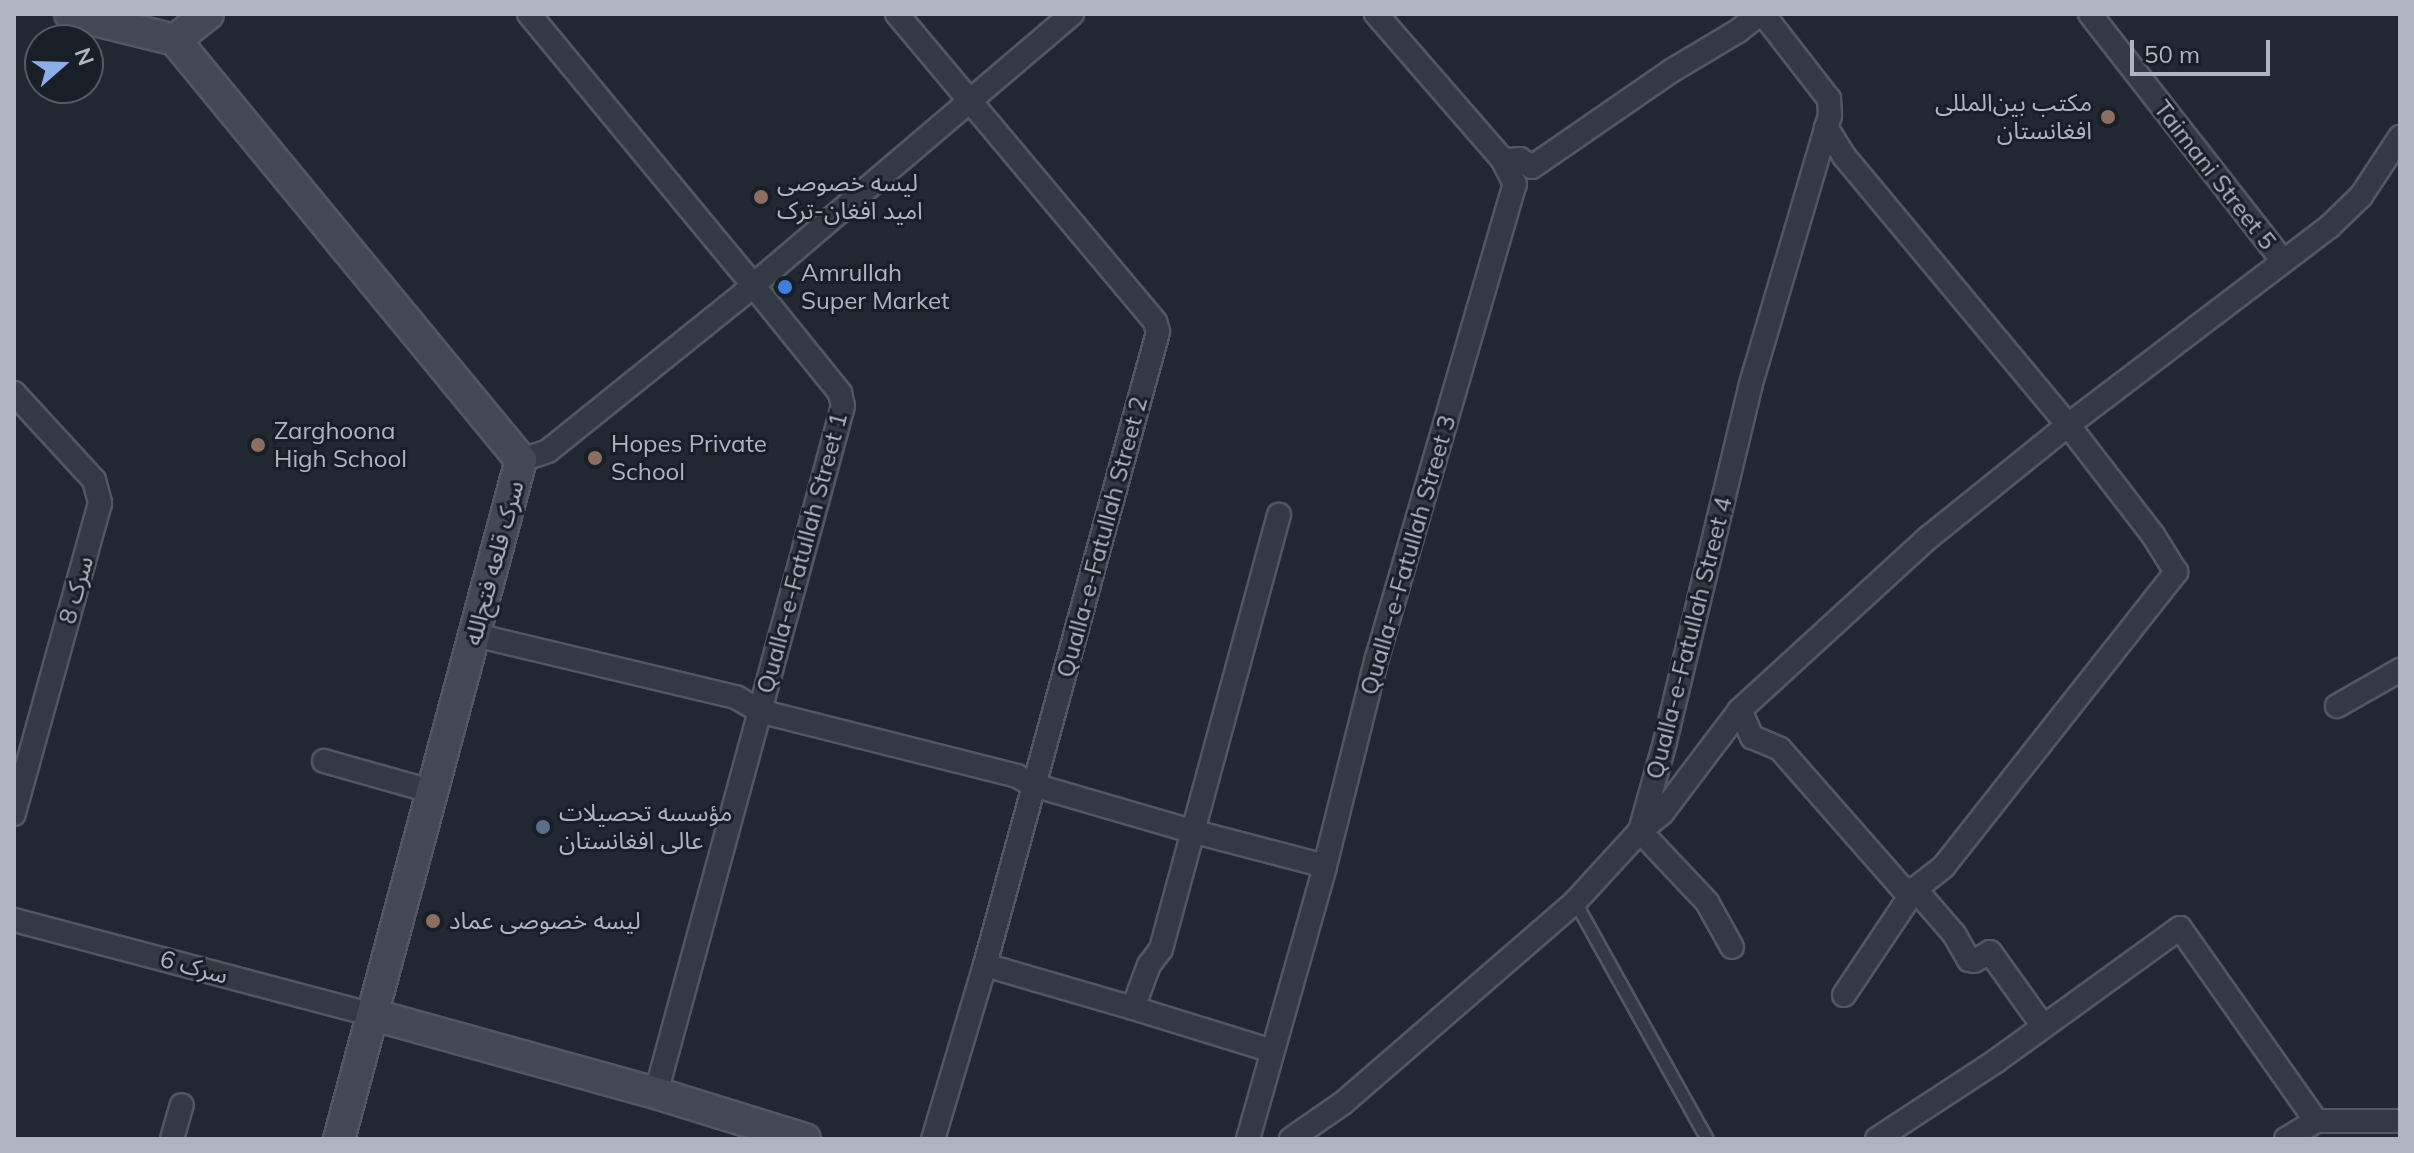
<!DOCTYPE html>
<html>
<head>
<meta charset="utf-8">
<style>
  body { margin:0 }
  #map { position:relative; width:2414px; height:1153px; overflow:hidden; background:#212832; font-family:Mulish,"Noto Sans Arabic",sans-serif }
  div>[style] { position:absolute }
  .roads { filter:drop-shadow(2px 0 #515861) drop-shadow(-2px 0 #515861) drop-shadow(0 2px #515861) drop-shadow(0 -2px #515861) }
  .lane>* { height:11px; margin:-5.5px; padding:0 5.5px; transform-origin:5.5px; border-radius:5.5px; background:#343a43 }
  .street>* { height:22px; margin:-11px; padding:0 11px; transform-origin:11px; border-radius:11px; background:#343a43 }
  .secondary>* { height:30px; margin:-15px; padding:0 15px; transform-origin:15px; border-radius:15px; background:#424955 }
  .dots>* { width:22px; height:22px; translate:-50% -50%; box-sizing:border-box; border:4px solid #191f27; border-radius:50% }
  span { translate:-50% -50%; white-space:nowrap; text-align:center; line-height:1.15; -webkit-text-stroke:6px #191f27; paint-order:stroke }
  .poi-label { font-size:24px; color:#aeb5c0 }
  .right { translate:-100% -50%; text-align:right }
  .left { translate:0 -50%; text-align:left }
  .street-label { font-size:24px; color:#aeb5c0 }
  .frame { position:absolute; inset:0; border:16px solid #aeb5c0; pointer-events:none }
  .north { position:absolute; left:24px; top:24px; width:80px; height:80px; box-sizing:border-box; background:#191f27; border:2px solid #555b64; border-radius:50%; rotate:70deg; font-size:22px; font-weight:700; line-height:32px; text-align:center; color:#aeb5c0 }
  .north::after { content:''; display:block; margin:auto; width:28px; height:36px; background:#89aee9; clip-path:polygon(50% 0,100% 100%,50% 72%,0 100%) }
  .scale { position:absolute; left:2130px; top:40px; width:140px; height:36px; box-sizing:border-box; border:4px solid #aeb5c0; border-top:0; padding-left:10px; font-size:24px; line-height:28px; white-space:nowrap; color:#aeb5c0; -webkit-text-stroke:6px #191f27; paint-order:stroke }
</style>
</head>
<body>
<div id="map">
  <div class="roads">
    <div class="lane">
      <i style="left:1575px;top:902px;width:271px;rotate:60.9deg"></i>
    </div>
    <div class="street">
      <i style="left:529px;top:14px;width:352px;rotate:50.4deg"></i>
      <i style="left:753px;top:285px;width:139px;rotate:51.1deg"></i>
      <i style="left:840px;top:393px;width:13px;rotate:77deg"></i>
      <i style="left:843px;top:406px;width:712px;rotate:105.23deg"></i>
      <i style="left:897px;top:14px;width:402px;rotate:50deg"></i>
      <i style="left:1155px;top:322px;width:10px;rotate:73deg"></i>
      <i style="left:1158px;top:332px;width:656px;rotate:105.29deg"></i>
      <i style="left:985px;top:965px;width:182px;rotate:106.6deg"></i>
      <i style="left:2090px;top:14px;width:312px;rotate:52deg"></i>
      <i style="left:1503px;top:160px;width:17px;rotate:-3deg"></i>
      <i style="left:1520px;top:159px;width:14px;rotate:34deg"></i>
      <i style="left:1532px;top:167px;width:169px;rotate:-34.6deg"></i>
      <i style="left:1671px;top:71px;width:78px;rotate:-30.8deg"></i>
      <i style="left:1738px;top:31px;width:18px;rotate:-38deg"></i>
      <i style="left:1752px;top:20px;width:6px;rotate:-81deg"></i>
      <i style="left:14px;top:393px;width:118px;rotate:47.4deg"></i>
      <i style="left:94px;top:480px;width:24px;rotate:75deg"></i>
      <i style="left:100px;top:503px;width:323px;rotate:105.5deg"></i>
      <i style="left:521px;top:460px;width:28px;rotate:-18deg"></i>
      <i style="left:548px;top:451px;width:250px;rotate:-38.8deg"></i>
      <i style="left:743px;top:294px;width:432px;rotate:-40.4deg"></i>
      <i style="left:475px;top:635px;width:268px;rotate:13.4deg"></i>
      <i style="left:736px;top:697px;width:27px;rotate:31deg"></i>
      <i style="left:759px;top:711px;width:266px;rotate:14.1deg"></i>
      <i style="left:1017px;top:776px;width:18px;rotate:29deg"></i>
      <i style="left:1033px;top:785px;width:165px;rotate:16.2deg"></i>
      <i style="left:1191px;top:831px;width:138px;rotate:14.6deg"></i>
      <i style="left:2337px;top:706px;width:73px;rotate:-29.7deg"></i>
      <i style="left:1740px;top:710px;width:30px;rotate:66deg"></i>
      <i style="left:1752px;top:737px;width:30px;rotate:23deg"></i>
      <i style="left:1780px;top:749px;width:188px;rotate:48.7deg"></i>
      <i style="left:1904px;top:890px;width:11px;rotate:-5deg"></i>
      <i style="left:1915px;top:889px;width:37px;rotate:-38deg"></i>
      <i style="left:1944px;top:866px;width:375px;rotate:-51.7deg"></i>
      <i style="left:2176px;top:572px;width:44px;rotate:-121.9deg"></i>
      <i style="left:2153px;top:535px;width:139px;rotate:-127.7deg"></i>
      <i style="left:2068px;top:425px;width:350px;rotate:-129.8deg"></i>
      <i style="left:1844px;top:156px;width:34px;rotate:-122deg"></i>
      <i style="left:324px;top:761px;width:114px;rotate:15.7deg"></i>
      <i style="left:14px;top:920px;width:372px;rotate:14.8deg"></i>
      <i style="left:1732px;top:947px;width:51px;rotate:-119.1deg"></i>
      <i style="left:1707px;top:902px;width:98px;rotate:-133.3deg"></i>
      <i style="left:1640px;top:831px;width:28px;rotate:-39deg"></i>
      <i style="left:1662px;top:813px;width:129px;rotate:-52.9deg"></i>
      <i style="left:1740px;top:710px;width:255px;rotate:-42.5deg"></i>
      <i style="left:1928px;top:538px;width:180px;rotate:-38.9deg"></i>
      <i style="left:2068px;top:425px;width:328px;rotate:-37.2deg"></i>
      <i style="left:2329px;top:227px;width:45px;rotate:-44.1deg"></i>
      <i style="left:2361px;top:196px;width:71px;rotate:-56.5deg"></i>
      <i style="left:985px;top:965px;width:154px;rotate:16.2deg"></i>
      <i style="left:1133px;top:1008px;width:46px;rotate:-69.6deg"></i>
      <i style="left:1149px;top:965px;width:20px;rotate:-53deg"></i>
      <i style="left:1161px;top:949px;width:450px;rotate:-74.8deg"></i>
      <i style="left:1844px;top:995px;width:128px;rotate:-56.2deg"></i>
      <i style="left:1915px;top:889px;width:60px;rotate:49.1deg"></i>
      <i style="left:1954px;top:934px;width:30px;rotate:60deg"></i>
      <i style="left:1969px;top:960px;width:5px;rotate:11deg"></i>
      <i style="left:1974px;top:961px;width:18px;rotate:-29deg"></i>
      <i style="left:1990px;top:952px;width:91px;rotate:54.4deg"></i>
      <i style="left:1133px;top:1008px;width:146px;rotate:17.1deg"></i>
      <i style="left:172px;top:1139px;width:35px;rotate:-74deg"></i>
      <i style="left:1248px;top:1139px;width:284px;rotate:-74.2deg"></i>
      <i style="left:1325px;top:866px;width:214px;rotate:-76deg"></i>
      <i style="left:1377px;top:658px;width:494px;rotate:-73.8deg"></i>
      <i style="left:1515px;top:184px;width:27px;rotate:-117deg"></i>
      <i style="left:1503px;top:160px;width:194px;rotate:-131deg"></i>
      <i style="left:1291px;top:1139px;width:63px;rotate:-34.7deg"></i>
      <i style="left:1343px;top:1103px;width:307px;rotate:-40.9deg"></i>
      <i style="left:1575px;top:902px;width:96px;rotate:-47.5deg"></i>
      <i style="left:1640px;top:831px;width:92px;rotate:-74.3deg"></i>
      <i style="left:1665px;top:742px;width:365px;rotate:-76.5deg"></i>
      <i style="left:1750px;top:387px;width:283px;rotate:-73.6deg"></i>
      <i style="left:1830px;top:116px;width:17px;rotate:-93deg"></i>
      <i style="left:1829px;top:99px;width:108px;rotate:-127.8deg"></i>
      <i style="left:1877px;top:1139px;width:142px;rotate:-33.2deg"></i>
      <i style="left:1996px;top:1061px;width:227px;rotate:-35.9deg"></i>
      <i style="left:2180px;top:928px;width:236px;rotate:54.8deg"></i>
      <i style="left:2286px;top:1139px;width:35px;rotate:-31deg"></i>
      <i style="left:2316px;top:1121px;width:84px"></i>
    </div>
    <div class="secondary">
      <i style="left:70px;top:14px;width:108px;rotate:13.9deg"></i>
      <i style="left:175px;top:40px;width:544px;rotate:50.52deg"></i>
      <i style="left:521px;top:460px;width:703px;rotate:105deg"></i>
      <i style="left:175px;top:40px;width:42px;rotate:-38.2deg"></i>
      <i style="left:374px;top:1015px;width:293px;rotate:15.5deg"></i>
      <i style="left:656px;top:1093px;width:156px;rotate:17.2deg"></i>
    </div>
  </div>
  <div class="dots">
    <i style="left:2108px;top:117px;background:#8d6e63"></i>
    <i style="left:761px;top:197px;background:#8d6e63"></i>
    <i style="left:785px;top:287px;background:#3f7fe0"></i>
    <i style="left:258px;top:445px;background:#8d6e63"></i>
    <i style="left:595px;top:458px;background:#8d6e63"></i>
    <i style="left:543px;top:827px;background:#5c6f8a"></i>
    <i style="left:433px;top:921px;background:#8d6e63"></i>
  </div>
  <div class="poi-label">
    <span class="right" style="left:2092px;top:117px">مکتب بین‌المللی<br>افغانستان</span>
    <span class="left" style="left:777px;top:197px">لیسه خصوصی<br>امید افغان-ترک</span>
    <span class="left" style="left:801px;top:287px">Amrullah<br>Super Market</span>
    <span class="left" style="left:274px;top:445px">Zarghoona<br>High School</span>
    <span class="left" style="left:611px;top:458px">Hopes Private<br>School</span>
    <span class="left" style="left:559px;top:827px">مؤسسه تحصیلات<br>عالی افغانستان</span>
    <span class="left" style="left:449px;top:921px">لیسه خصوصی عماد</span>
  </div>
  <div class="street-label">
    <span style="left:2215px;top:175px;rotate:52deg">Taimani Street 5</span>
    <span style="left:1102px;top:537px;rotate:-75deg">Qualla-e-Fatullah Street 2</span>
    <span style="left:802px;top:553px;rotate:-75deg">Qualla-e-Fatullah Street 1</span>
    <span style="left:1408px;top:555px;rotate:-74deg">Qualla-e-Fatullah Street 3</span>
    <span style="left:494px;top:563px;rotate:-75deg">سرک قلعه فتح‌الله</span>
    <span style="left:76px;top:590px;rotate:-74deg">سرک 8</span>
    <span style="left:1689px;top:638px;rotate:-76deg">Qualla-e-Fatullah Street 4</span>
    <span style="left:194px;top:967px;rotate:15deg">سرک 6</span>
  </div>
  <div class="frame"></div>
  <div class="north">N</div>
  <div class="scale">50 m</div>
</div>
</body>
</html>
